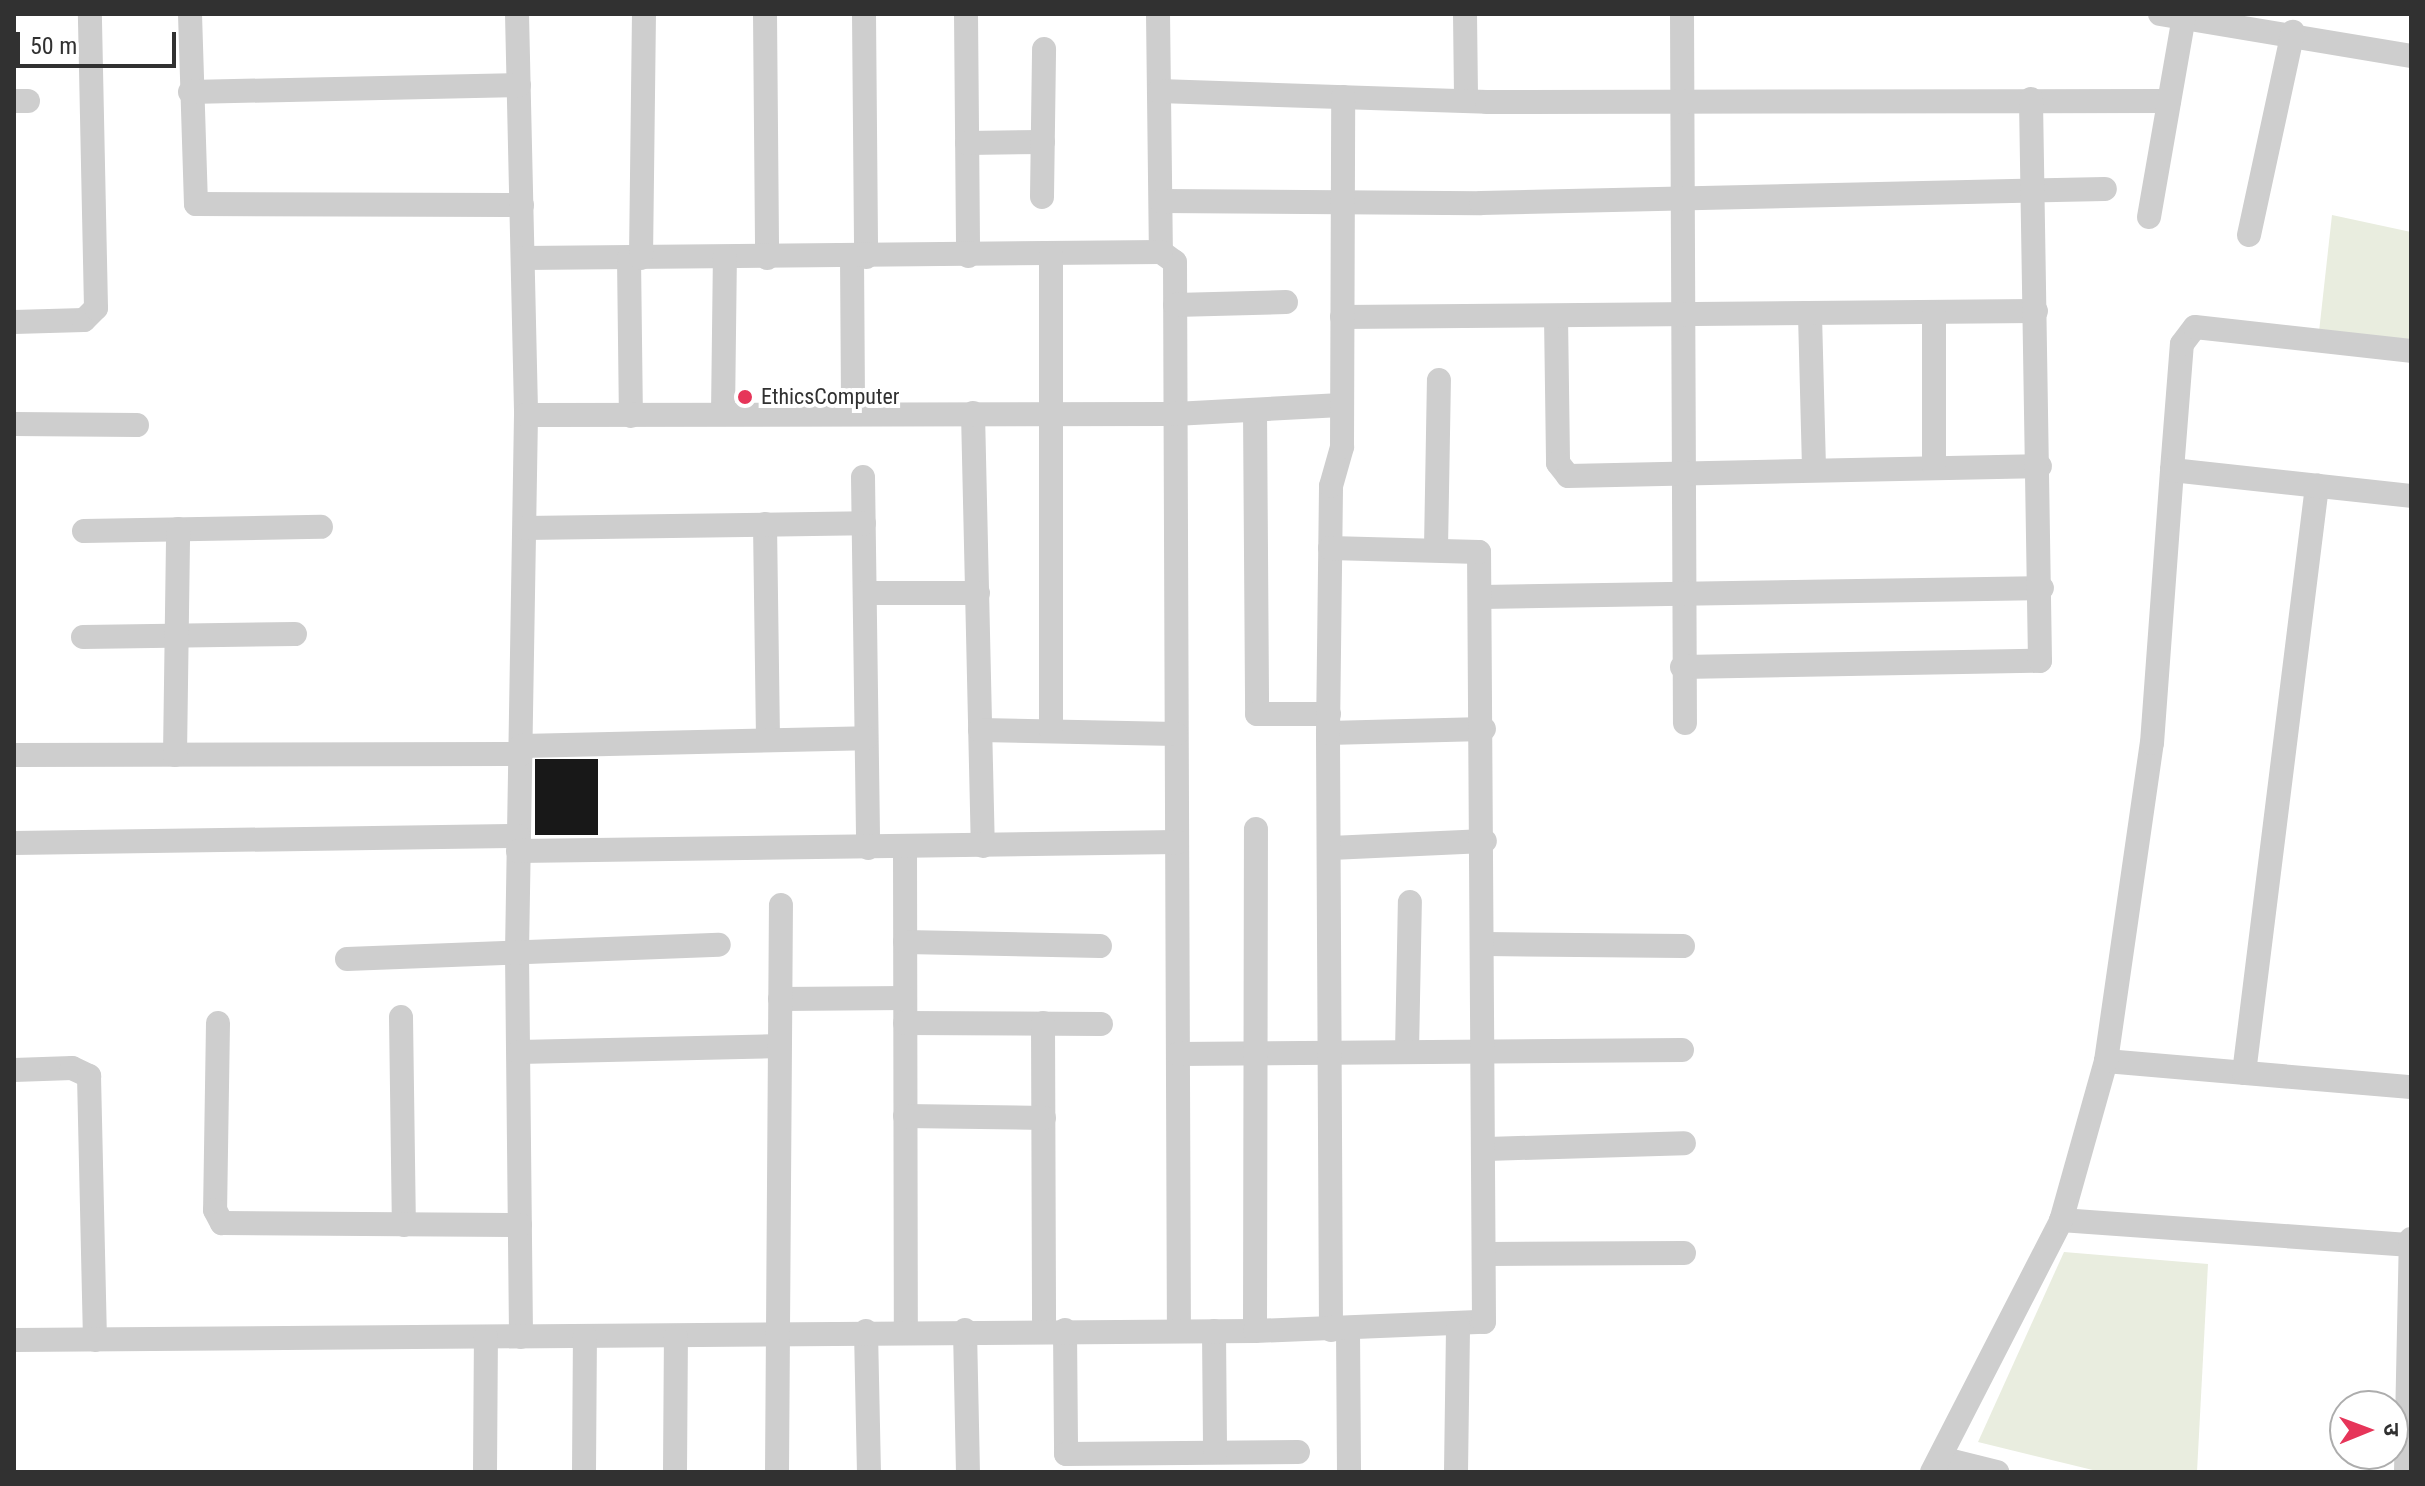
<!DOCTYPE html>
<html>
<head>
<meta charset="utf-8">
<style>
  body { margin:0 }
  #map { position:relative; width:2425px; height:1486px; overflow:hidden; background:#fff; font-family:"Roboto Condensed","Noto Sans Devanagari",sans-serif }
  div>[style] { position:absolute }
  .green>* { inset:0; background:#e9eddf }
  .building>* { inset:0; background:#181818; transform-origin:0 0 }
  .street>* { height:24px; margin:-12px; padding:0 12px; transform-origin:12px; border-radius:12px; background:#cecece }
  .dots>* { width:22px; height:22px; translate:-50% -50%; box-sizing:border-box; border:4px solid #fff; border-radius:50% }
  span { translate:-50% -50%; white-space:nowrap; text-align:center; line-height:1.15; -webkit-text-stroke:8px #fff; paint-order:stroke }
  .poi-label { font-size:22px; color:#313131 }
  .left { translate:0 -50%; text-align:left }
  .frame { position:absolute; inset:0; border:16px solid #313131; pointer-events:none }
  .north { position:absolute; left:2329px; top:1390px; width:80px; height:80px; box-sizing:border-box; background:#fff; border:2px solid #adadad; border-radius:50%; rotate:89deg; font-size:22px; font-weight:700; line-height:32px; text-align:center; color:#313131 }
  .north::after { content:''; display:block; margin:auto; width:28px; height:36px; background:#e63559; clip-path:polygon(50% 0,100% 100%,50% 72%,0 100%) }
  .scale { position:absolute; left:16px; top:32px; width:160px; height:36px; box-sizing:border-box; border:4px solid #313131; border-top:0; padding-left:10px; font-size:24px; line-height:28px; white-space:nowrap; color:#313131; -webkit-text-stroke:6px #fff; paint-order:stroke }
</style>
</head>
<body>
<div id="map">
  <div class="green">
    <i style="clip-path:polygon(2332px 215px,2411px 232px,2411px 343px,2319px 332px)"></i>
    <i style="clip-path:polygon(2064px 1252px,2208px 1264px,2197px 1472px,2101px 1472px,1978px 1442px)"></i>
  </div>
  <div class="building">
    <i style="left:598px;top:759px;width:76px;height:63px;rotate:90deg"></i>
  </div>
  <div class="street">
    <i style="left:190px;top:14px;width:190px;rotate:88.2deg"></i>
    <i style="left:196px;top:204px;width:326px;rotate:0.2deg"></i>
    <i style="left:517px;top:14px;width:401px;rotate:88.7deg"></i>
    <i style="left:526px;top:415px;width:538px;rotate:90.96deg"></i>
    <i style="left:517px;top:953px;width:384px;rotate:89.4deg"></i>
    <i style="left:765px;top:14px;width:244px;rotate:89.5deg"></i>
    <i style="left:864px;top:14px;width:243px;rotate:89.5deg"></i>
    <i style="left:966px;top:14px;width:242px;rotate:89.5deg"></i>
    <i style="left:1158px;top:14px;width:238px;rotate:89.3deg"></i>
    <i style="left:1161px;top:252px;width:17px;rotate:36deg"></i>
    <i style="left:1175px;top:262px;width:1068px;rotate:89.79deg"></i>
    <i style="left:1465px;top:14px;width:87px;rotate:89.3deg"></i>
    <i style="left:1682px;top:14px;width:709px;rotate:89.76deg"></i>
    <i style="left:2160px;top:14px;width:254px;rotate:9.5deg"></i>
    <i style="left:1159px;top:91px;width:328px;rotate:1.9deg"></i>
    <i style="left:1487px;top:102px;width:682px;rotate:-0.08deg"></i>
    <i style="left:190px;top:92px;width:329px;rotate:-1.2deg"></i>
    <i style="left:14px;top:101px;width:14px"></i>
    <i style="left:967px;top:143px;width:76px;rotate:-0.8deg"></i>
    <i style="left:1042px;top:197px;width:148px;rotate:-89.2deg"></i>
    <i style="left:1161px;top:201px;width:320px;rotate:0.4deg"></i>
    <i style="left:1481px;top:203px;width:624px;rotate:-1.29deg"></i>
    <i style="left:2149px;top:217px;width:204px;rotate:-80.1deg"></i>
    <i style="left:2249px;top:235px;width:208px;rotate:-77.8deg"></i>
    <i style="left:852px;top:257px;width:156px;rotate:89.6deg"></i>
    <i style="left:524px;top:258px;width:637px;rotate:-0.54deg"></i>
    <i style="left:629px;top:258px;width:158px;rotate:89.3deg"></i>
    <i style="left:641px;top:258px;width:244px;rotate:-89.3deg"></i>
    <i style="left:1175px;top:305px;width:111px;rotate:-1.5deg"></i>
    <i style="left:1810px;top:315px;width:152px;rotate:88.5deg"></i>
    <i style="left:1556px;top:316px;width:147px;rotate:89.2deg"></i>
    <i style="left:1558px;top:463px;width:16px;rotate:52deg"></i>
    <i style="left:1568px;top:476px;width:472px;rotate:-1.2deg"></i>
    <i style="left:1342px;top:317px;width:694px;rotate:-0.5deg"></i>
    <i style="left:14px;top:322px;width:70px;rotate:-1.6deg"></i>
    <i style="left:84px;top:320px;width:17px;rotate:-45deg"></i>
    <i style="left:96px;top:308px;width:294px;rotate:-91.2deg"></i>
    <i style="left:1255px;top:410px;width:304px;rotate:89.6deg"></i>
    <i style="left:1257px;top:714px;width:72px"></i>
    <i style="left:973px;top:413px;width:433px;rotate:88.7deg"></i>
    <i style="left:723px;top:414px;width:156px;rotate:-89.3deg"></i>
    <i style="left:526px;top:415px;width:649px;rotate:-0.09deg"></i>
    <i style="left:1175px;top:414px;width:166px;rotate:-3.1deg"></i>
    <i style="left:14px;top:424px;width:123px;rotate:0.5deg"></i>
    <i style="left:1934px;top:466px;width:153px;rotate:-90deg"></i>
    <i style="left:2172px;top:470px;width:126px;rotate:-85.5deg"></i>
    <i style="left:2182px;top:344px;width:21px;rotate:-53deg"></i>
    <i style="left:2195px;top:327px;width:217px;rotate:6.3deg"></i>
    <i style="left:863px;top:477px;width:371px;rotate:89.2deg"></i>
    <i style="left:765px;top:524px;width:216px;rotate:89.2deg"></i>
    <i style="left:525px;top:528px;width:339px;rotate:-0.8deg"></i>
    <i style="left:84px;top:531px;width:237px;rotate:-1deg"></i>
    <i style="left:1436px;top:548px;width:168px;rotate:-89deg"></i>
    <i style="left:865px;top:593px;width:113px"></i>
    <i style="left:1482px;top:597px;width:560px;rotate:-0.92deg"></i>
    <i style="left:83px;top:637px;width:212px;rotate:-0.8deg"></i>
    <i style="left:1682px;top:667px;width:358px;rotate:-1deg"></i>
    <i style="left:2040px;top:661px;width:562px;rotate:-90.92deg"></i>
    <i style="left:980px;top:730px;width:196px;rotate:1.2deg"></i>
    <i style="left:1051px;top:730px;width:476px;rotate:-90deg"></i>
    <i style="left:1328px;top:733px;width:156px;rotate:-1.5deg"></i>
    <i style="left:521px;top:746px;width:345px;rotate:-1.3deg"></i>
    <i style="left:14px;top:755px;width:507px;rotate:-0.11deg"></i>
    <i style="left:175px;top:755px;width:226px;rotate:-89.2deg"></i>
    <i style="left:14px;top:843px;width:504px;rotate:-0.8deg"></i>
    <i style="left:905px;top:847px;width:482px;rotate:89.9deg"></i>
    <i style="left:1331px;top:848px;width:154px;rotate:-2.6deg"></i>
    <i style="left:518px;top:851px;width:659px;rotate:-0.78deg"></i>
    <i style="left:905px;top:942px;width:195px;rotate:1.2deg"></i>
    <i style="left:1486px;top:944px;width:197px;rotate:0.6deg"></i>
    <i style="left:347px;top:959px;width:372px;rotate:-2.2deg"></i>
    <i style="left:780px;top:999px;width:125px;rotate:-0.5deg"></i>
    <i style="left:401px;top:1017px;width:208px;rotate:89.2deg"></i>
    <i style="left:218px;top:1023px;width:187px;rotate:90.9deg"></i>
    <i style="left:215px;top:1210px;width:15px;rotate:62deg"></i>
    <i style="left:222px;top:1223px;width:298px;rotate:0.4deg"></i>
    <i style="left:905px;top:1023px;width:196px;rotate:0.3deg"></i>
    <i style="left:1043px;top:1023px;width:307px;rotate:89.8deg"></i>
    <i style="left:519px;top:1052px;width:260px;rotate:-1.3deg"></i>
    <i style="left:1407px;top:1052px;width:150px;rotate:-88.9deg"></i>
    <i style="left:1178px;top:1054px;width:504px;rotate:-0.45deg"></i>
    <i style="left:2106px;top:1061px;width:306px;rotate:4.9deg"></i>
    <i style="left:14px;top:1070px;width:58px;rotate:-2deg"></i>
    <i style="left:72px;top:1068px;width:19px;rotate:25deg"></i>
    <i style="left:89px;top:1076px;width:264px;rotate:88.7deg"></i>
    <i style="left:2244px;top:1073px;width:592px;rotate:-82.91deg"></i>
    <i style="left:905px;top:1116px;width:139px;rotate:0.8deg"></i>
    <i style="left:1487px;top:1149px;width:197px;rotate:-1.7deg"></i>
    <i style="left:2061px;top:1220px;width:351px;rotate:4.1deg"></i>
    <i style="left:1488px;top:1254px;width:196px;rotate:-0.3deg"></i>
    <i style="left:1348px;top:1329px;width:143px;rotate:89.6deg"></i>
    <i style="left:965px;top:1330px;width:142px;rotate:88.8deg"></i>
    <i style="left:1065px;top:1330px;width:124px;rotate:89.5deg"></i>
    <i style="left:1066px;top:1454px;width:232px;rotate:-0.5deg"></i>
    <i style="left:1331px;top:1330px;width:597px;rotate:-90.29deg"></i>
    <i style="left:1328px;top:733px;width:247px;rotate:-89.3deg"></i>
    <i style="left:1331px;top:486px;width:41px;rotate:-74.2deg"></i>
    <i style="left:1342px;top:447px;width:350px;rotate:-89.8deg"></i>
    <i style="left:866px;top:1331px;width:141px;rotate:88.8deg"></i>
    <i style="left:1214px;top:1331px;width:121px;rotate:89.5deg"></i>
    <i style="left:1255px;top:1331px;width:502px;rotate:-89.89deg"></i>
    <i style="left:14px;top:1340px;width:1241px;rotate:-0.42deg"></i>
    <i style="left:1255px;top:1331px;width:229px;rotate:-2.3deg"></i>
    <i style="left:1484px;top:1322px;width:770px;rotate:-90.37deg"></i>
    <i style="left:1479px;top:552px;width:149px;rotate:-178.5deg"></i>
    <i style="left:1940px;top:1458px;width:59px;rotate:13.8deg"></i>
    <i style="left:485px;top:1472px;width:135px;rotate:-89.6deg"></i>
    <i style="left:584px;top:1472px;width:136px;rotate:-89.6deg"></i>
    <i style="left:675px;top:1472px;width:135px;rotate:-89.6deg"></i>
    <i style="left:777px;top:1472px;width:567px;rotate:-89.6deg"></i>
    <i style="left:1456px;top:1472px;width:147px;rotate:-89.2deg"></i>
    <i style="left:1932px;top:1472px;width:282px;rotate:-62.8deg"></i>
    <i style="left:2061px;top:1221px;width:166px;rotate:-74.3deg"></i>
    <i style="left:2106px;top:1061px;width:321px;rotate:-81.8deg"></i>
    <i style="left:2152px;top:743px;width:274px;rotate:-85.8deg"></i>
    <i style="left:2172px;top:470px;width:240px;rotate:6.2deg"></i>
    <i style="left:2406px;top:1472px;width:233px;rotate:-88.8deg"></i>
  </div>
  <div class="dots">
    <i style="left:745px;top:397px;background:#e63559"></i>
  </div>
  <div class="poi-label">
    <span class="left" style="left:761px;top:397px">EthicsComputer</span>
  </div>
  <div class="frame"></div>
  <div class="north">उ</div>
  <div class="scale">50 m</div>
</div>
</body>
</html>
